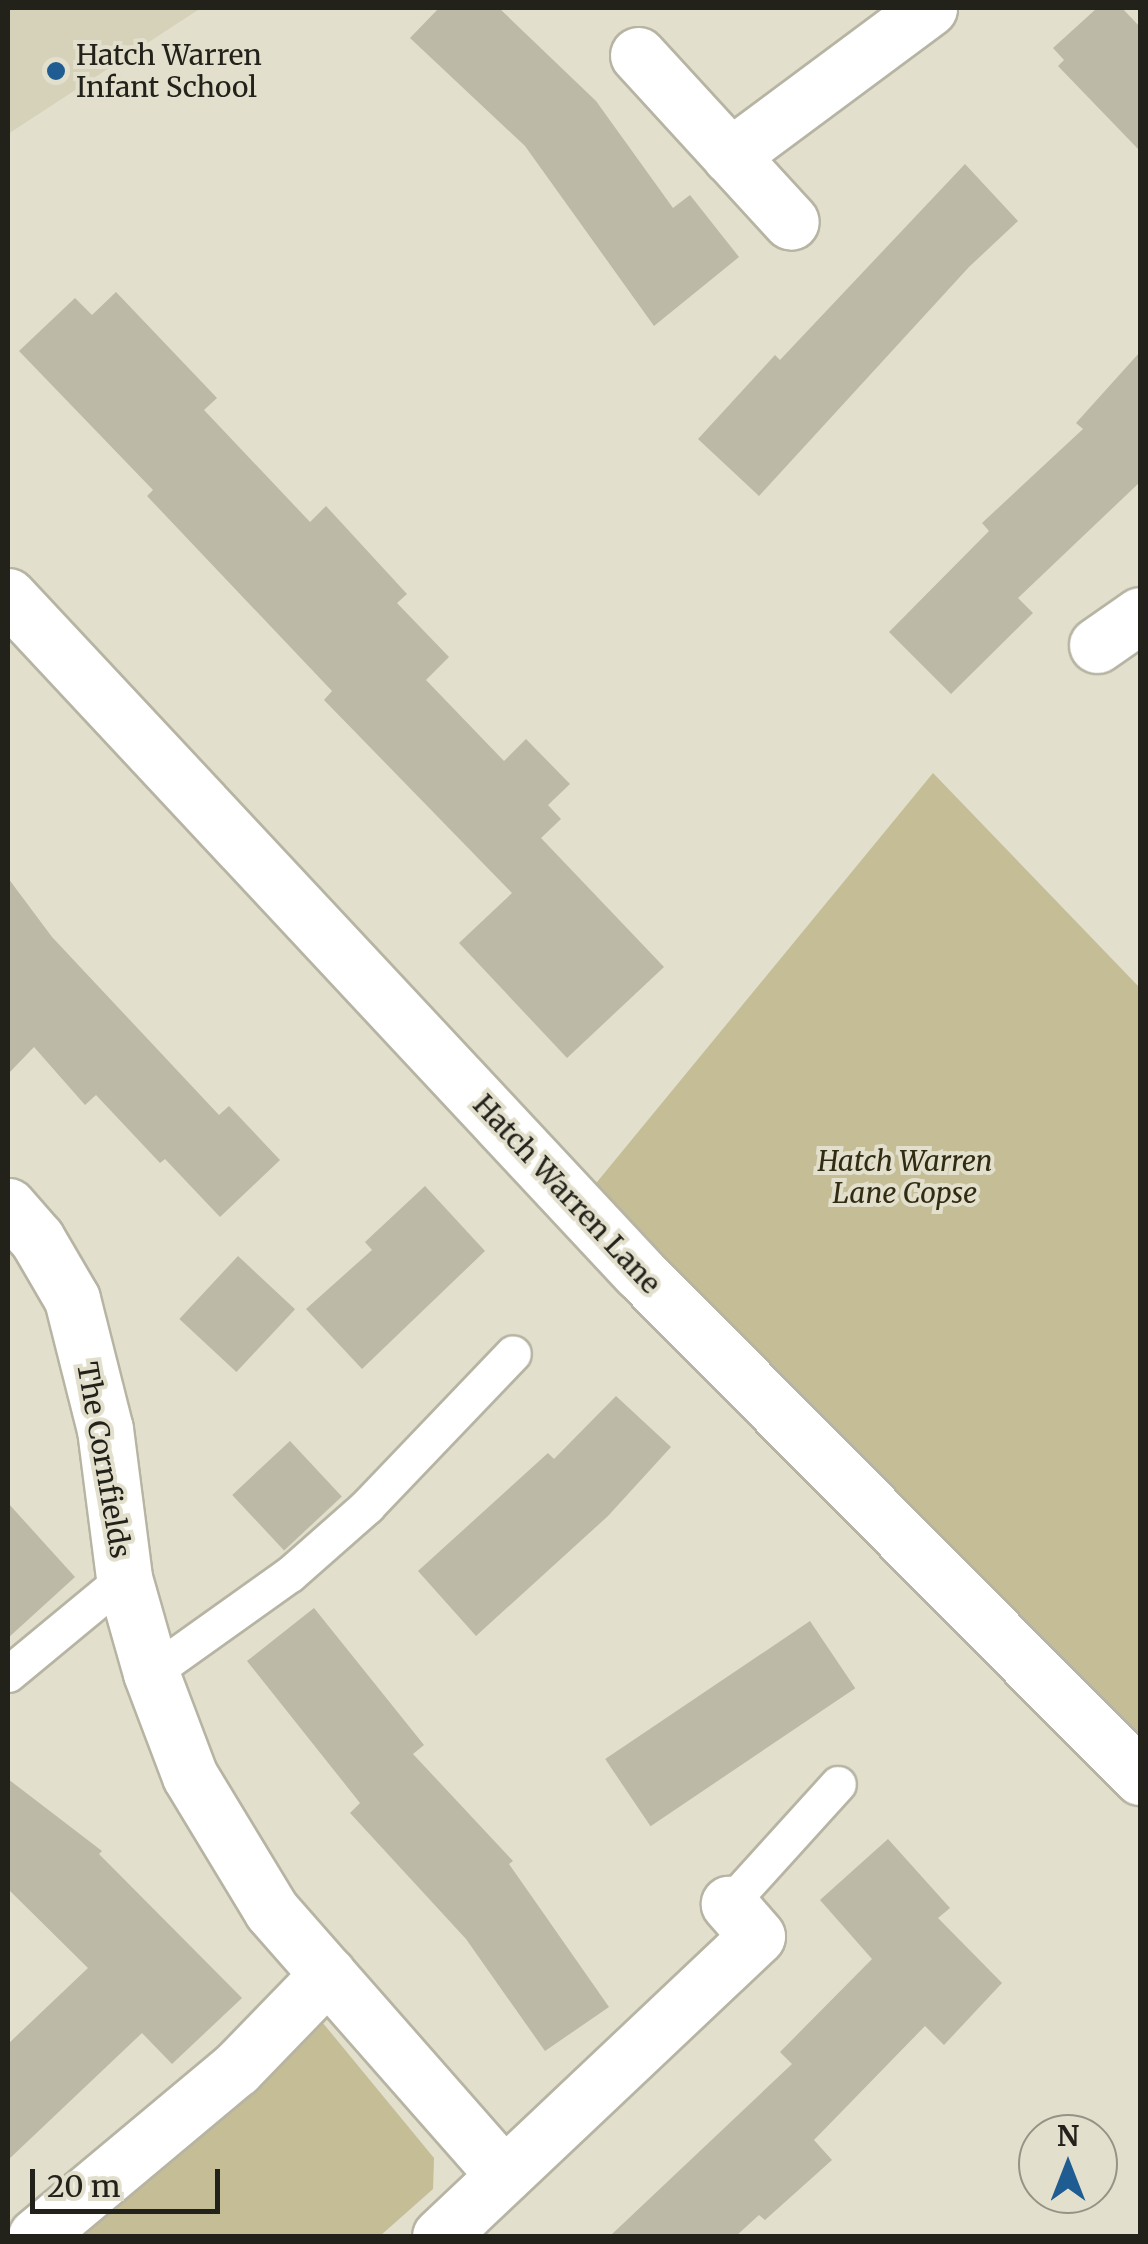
<!DOCTYPE html>
<html>
<head>
<meta charset="utf-8">
<style>
  body { margin:0 }
  #map { position:relative; width:1148px; height:2244px; overflow:hidden; background:#e2dfcc; font-family:Merriweather,serif }
  div>[style] { position:absolute }
  .built>* { inset:0; background:#d6d2b9 }
  .green>* { inset:0; background:#c4bd96 }
  .building>* { inset:0; background:#bcb9a7; transform-origin:0 0 }
  .roads { filter:drop-shadow(2px 0 #b7b4a3) drop-shadow(-2px 0 #b7b4a3) drop-shadow(0 2px #b7b4a3) drop-shadow(0 -2px #b7b4a3) }
  .lane>* { height:35px; margin:-17.5px; padding:0 17.5px; transform-origin:17.5px; border-radius:17.5px; background:#fff }
  .street>* { height:55px; margin:-27.5px; padding:0 27.5px; transform-origin:27.5px; border-radius:27.5px; background:#fff }
  .dots>* { width:28px; height:28px; translate:-50% -50%; box-sizing:border-box; border:5px solid #e2dfcc; border-radius:50% }
  span { translate:-50% -50%; white-space:nowrap; text-align:center; line-height:1.15; -webkit-text-stroke:8px #e2dfcc; paint-order:stroke }
  .poi-label { font-size:28px; color:#22211a }
  .left { translate:0 -50%; text-align:left }
  .park-label { font-size:28px; color:#302b11; font-style:italic }
  .street-label { font-size:28px; color:#22211a }
  .frame { position:absolute; inset:0; border:10px solid #22211a; pointer-events:none }
  .north { position:absolute; left:1018px; top:2114px; width:100px; height:100px; box-sizing:border-box; background:#e2dfcc; border:2px solid #959385; border-radius:50%; rotate:0deg; font-size:28px; font-weight:700; line-height:40px; text-align:center; color:#22211a }
  .north::after { content:''; display:block; margin:auto; width:35px; height:45px; background:#1e5c92; clip-path:polygon(50% 0,100% 100%,50% 72%,0 100%) }
  .scale { position:absolute; left:30px; top:2169px; width:190px; height:45px; box-sizing:border-box; border:5px solid #22211a; border-top:0; padding-left:12px; font-size:30px; line-height:35px; white-space:nowrap; color:#22211a; -webkit-text-stroke:8px #e2dfcc; paint-order:stroke }
</style>
</head>
<body>
<div id="map">
  <div class="built">
    <i style="clip-path:polygon(8px 8px,201px 8px,8px 134px)"></i>
  </div>
  <div class="green">
    <i style="clip-path:polygon(933px 773px,1140px 988px,1140px 1747px,588px 1193px)"></i>
    <i style="clip-path:polygon(313px 2011px,434px 2158px,433px 2189px,380px 2236px,65px 2236px)"></i>
  </div>
  <div class="building">
    <i style="clip-path:polygon(439px 8px,499px 8px,596px 101px,673px 208px,690px 195px,739px 257px,654px 326px,525px 146px,410px 38px)"></i>
    <i style="clip-path:polygon(1097px 8px,1122px 8px,1140px 27px,1140px 151px,1058px 66px,1064px 60px,1053px 48px)"></i>
    <i style="clip-path:polygon(965px 164px,1018px 221px,969px 267px,759px 496px,698px 439px,775px 355px,780px 360px)"></i>
    <i style="clip-path:polygon(116px 292px,217px 398px,204px 410px,310px 522px,326px 506px,407px 594px,397px 603px,449px 657px,426px 680px,504px 761px,526px 739px,570px 784px,548px 805px,561px 819px,541px 838px,664px 967px,567px 1058px,459px 943px,512px 893px,324px 700px,332px 691px,147px 496px,153px 490px,19px 351px,75px 298px,92px 315px)"></i>
    <i style="clip-path:polygon(1140px 352px,1140px 482px,1018px 598px,1033px 613px,951px 694px,889px 632px,989px 531px,982px 523px,1083px 429px,1076px 423px)"></i>
    <i style="clip-path:polygon(8px 878px,52px 937px,219px 1115px,229px 1106px,280px 1160px,220px 1217px,165px 1159px,160px 1163px,96px 1095px,85px 1105px,34px 1047px,8px 1074px)"></i>
    <i style="clip-path:polygon(425px 1186px,485px 1251px,362px 1369px,306px 1309px,372px 1250px,365px 1242px)"></i>
    <i style="left:238px;top:1256px;width:78px;height:86px;rotate:43deg"></i>
    <i style="clip-path:polygon(616px 1396px,671px 1447px,608px 1516px,476px 1636px,418px 1571px,548px 1453px,554px 1459px)"></i>
    <i style="left:290px;top:1441px;width:76px;height:79px;rotate:47deg"></i>
    <i style="clip-path:polygon(8px 1503px,75px 1577px,8px 1638px)"></i>
    <i style="clip-path:polygon(314px 1608px,424px 1745px,413px 1754px,513px 1861px,509px 1864px,609px 2007px,545px 2051px,466px 1939px,350px 1813px,360px 1803px,247px 1661px)"></i>
    <i style="left:810px;top:1621px;width:81px;height:247px;rotate:56deg"></i>
    <i style="clip-path:polygon(8px 1779px,102px 1851px,99px 1854px,242px 1998px,172px 2064px,142px 2033px,8px 2160px,8px 2044px,88px 1968px,8px 1889px)"></i>
    <i style="clip-path:polygon(888px 1839px,950px 1908px,938px 1918px,1002px 1983px,944px 2045px,925px 2026px,814px 2140px,832px 2160px,765px 2220px,759px 2215px,736px 2236px,610px 2236px,792px 2064px,780px 2052px,872px 1959px,820px 1900px)"></i>
  </div>
  <div class="roads">
    <div class="lane">
      <i style="left:151px;top:1673px;width:171px;rotate:-35.5deg"></i>
      <i style="left:290px;top:1574px;width:103px;rotate:-41.4deg"></i>
      <i style="left:367px;top:1506px;width:211px;rotate:-46.3deg"></i>
      <i style="left:8px;top:1674px;width:151px;rotate:-39.6deg"></i>
      <i style="left:729px;top:1904px;width:162px;rotate:-47.8deg"></i>
    </div>
    <div class="street">
      <i style="left:638px;top:55px;width:226px;rotate:47.5deg"></i>
      <i style="left:730px;top:156px;width:248px;rotate:-36.6deg"></i>
      <i style="left:8px;top:596px;width:926px;rotate:46.97deg"></i>
      <i style="left:640px;top:1273px;width:710px;rotate:45.23deg"></i>
      <i style="left:1097px;top:645px;width:52px;rotate:-34.9deg"></i>
      <i style="left:8px;top:1206px;width:44px;rotate:48.7deg"></i>
      <i style="left:37px;top:1239px;width:69px;rotate:59.7deg"></i>
      <i style="left:72px;top:1299px;width:134px;rotate:75.8deg"></i>
      <i style="left:105px;top:1429px;width:150px;rotate:82.7deg"></i>
      <i style="left:124px;top:1578px;width:99px;rotate:74.1deg"></i>
      <i style="left:151px;top:1673px;width:110px;rotate:69.3deg"></i>
      <i style="left:190px;top:1776px;width:157px;rotate:58.8deg"></i>
      <i style="left:271px;top:1910px;width:353px;rotate:48.7deg"></i>
      <i style="left:36px;top:2236px;width:261px;rotate:-39.9deg"></i>
      <i style="left:236px;top:2069px;width:132px;rotate:-45.9deg"></i>
      <i style="left:440px;top:2236px;width:436px;rotate:-43.4deg"></i>
      <i style="left:757px;top:1936px;width:43px;rotate:-131.2deg"></i>
    </div>
  </div>
  <div class="dots">
    <i style="left:56px;top:71px;background:#1e5c92"></i>
  </div>
  <div class="poi-label">
    <span class="left" style="left:76px;top:71px">Hatch Warren<br>Infant School</span>
  </div>
  <div class="park-label">
    <span style="left:905px;top:1177px">Hatch Warren<br>Lane Copse</span>
  </div>
  <div class="street-label">
    <span style="left:567px;top:1194px;rotate:47deg">Hatch Warren Lane</span>
    <span style="left:104px;top:1460px;rotate:80deg">The Cornfields</span>
  </div>
  <div class="frame"></div>
  <div class="north">N</div>
  <div class="scale">20 m</div>
</div>
</body>
</html>
